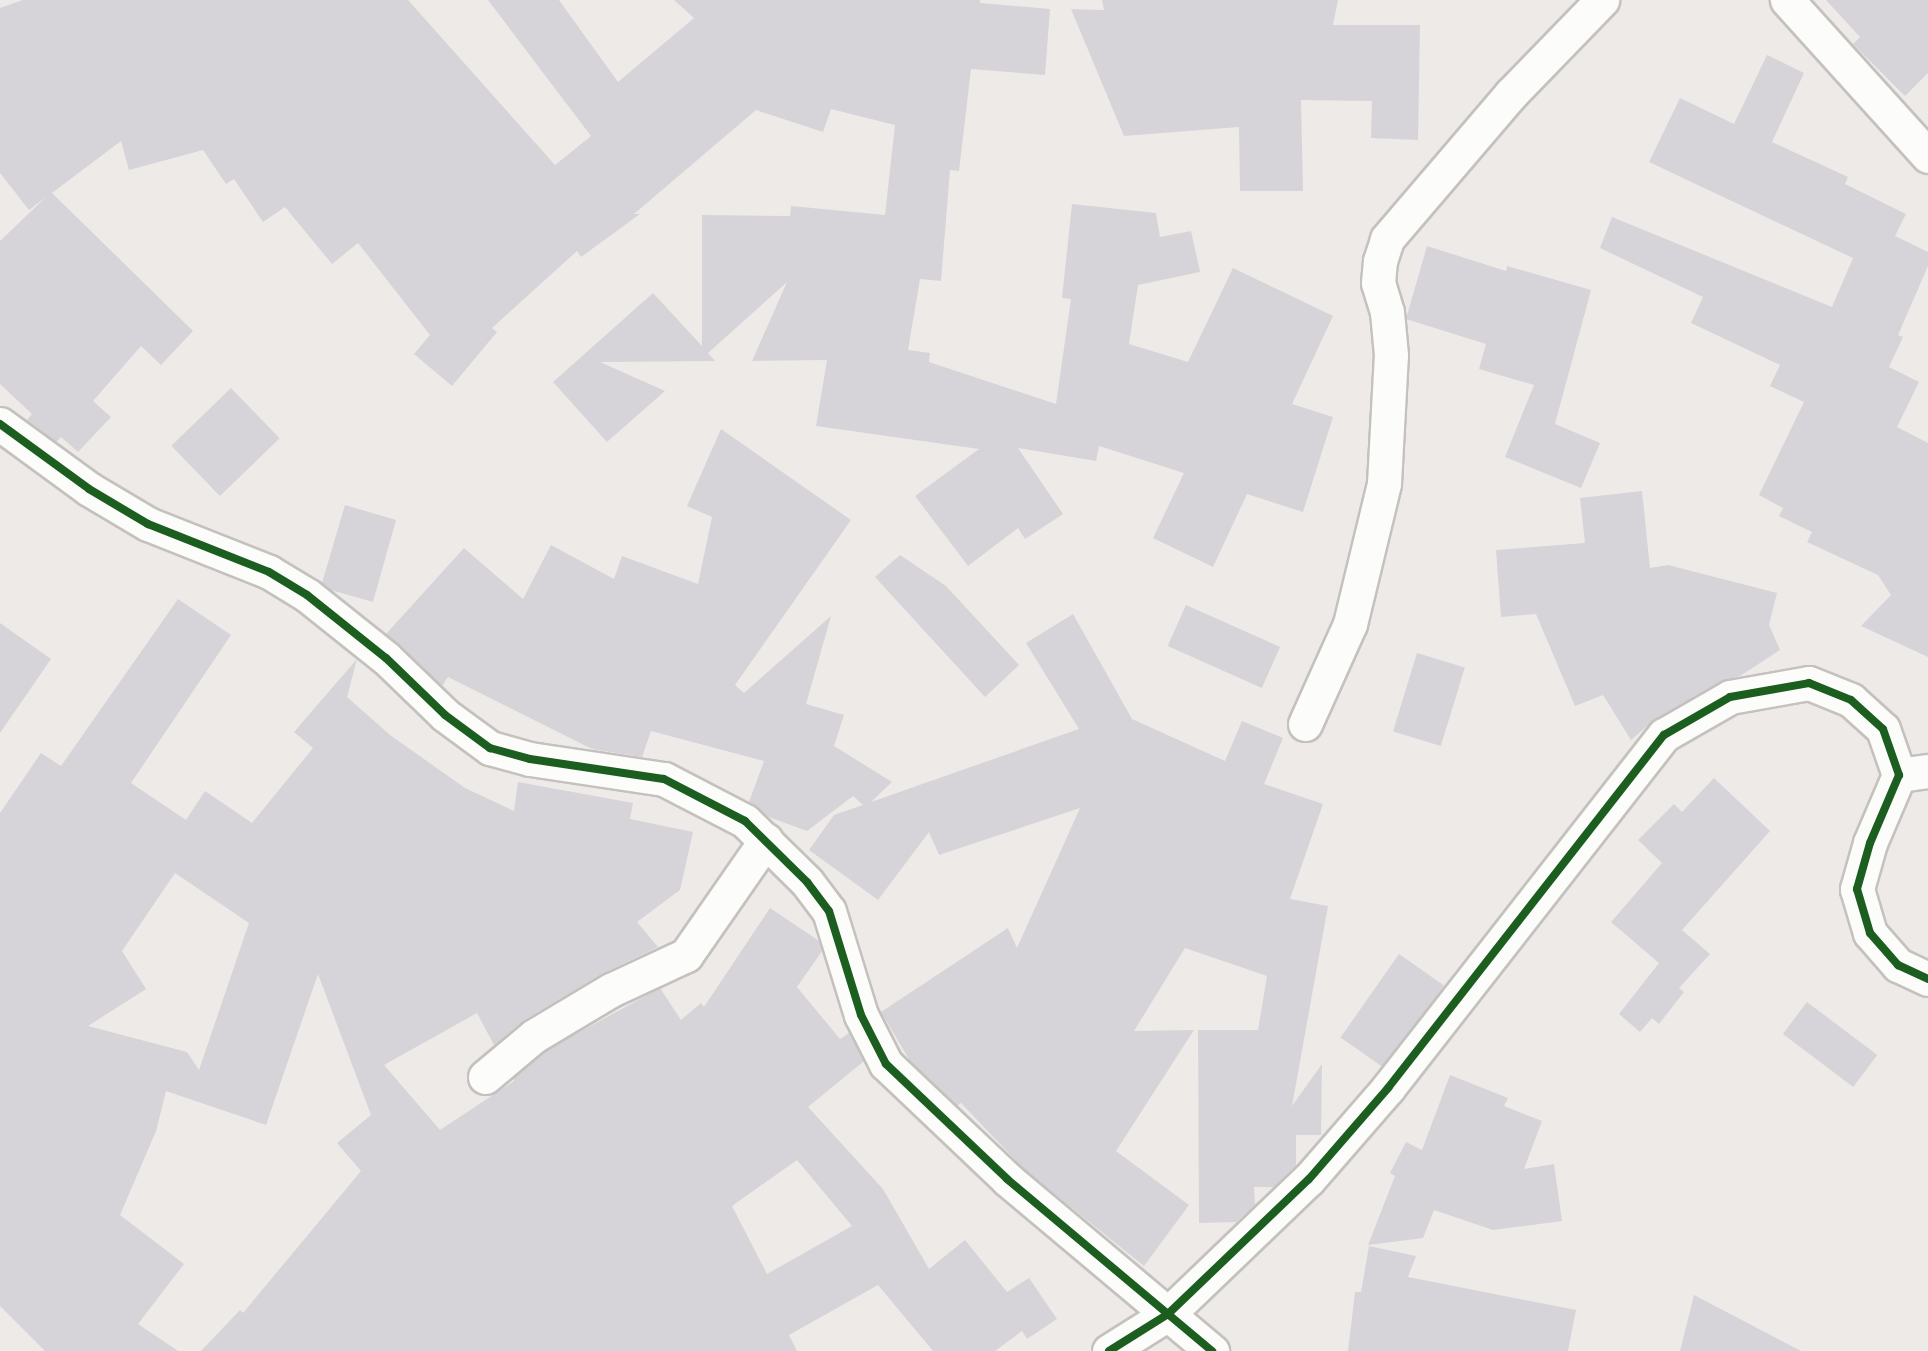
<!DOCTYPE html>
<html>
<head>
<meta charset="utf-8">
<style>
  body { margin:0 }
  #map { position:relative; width:1928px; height:1351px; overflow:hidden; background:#eeeae7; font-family:"PT Sans",sans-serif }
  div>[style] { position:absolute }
  .building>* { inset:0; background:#d6d4d9; transform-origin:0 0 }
  .roads { filter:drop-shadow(2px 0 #c4c1be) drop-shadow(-2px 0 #c4c1be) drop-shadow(0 2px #c4c1be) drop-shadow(0 -2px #c4c1be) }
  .minor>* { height:33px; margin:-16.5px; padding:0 16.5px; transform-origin:16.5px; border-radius:16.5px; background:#fcfcfb }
  .cycleway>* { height:8px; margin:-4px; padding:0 4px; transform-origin:4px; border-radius:4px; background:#1b5e20 }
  span { translate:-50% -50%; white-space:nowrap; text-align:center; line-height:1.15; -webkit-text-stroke:6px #fef8f1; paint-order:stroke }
</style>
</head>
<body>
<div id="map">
  <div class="building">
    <i style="clip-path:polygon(23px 0,408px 0,555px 165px,591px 136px,488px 0,559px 0,618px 82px,694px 18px,674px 0,980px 0,980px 3px,1050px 9px,1045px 75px,971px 69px,959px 171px,950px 170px,941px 281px,920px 279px,908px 350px,930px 353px,929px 362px,1056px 404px,1071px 299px,1062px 298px,1072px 204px,1156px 213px,1160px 237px,1191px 231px,1200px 272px,1138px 285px,1129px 344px,1188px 362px,1233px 268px,1333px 316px,1292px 404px,1333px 417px,1303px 512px,1247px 494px,1213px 567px,1153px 538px,1184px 473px,1099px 446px,1096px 461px,1018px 448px,1063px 514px,1025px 539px,1018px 528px,968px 566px,915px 496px,979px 449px,816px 426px,827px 360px,752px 361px,787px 282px,708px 353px,715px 361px,600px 362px,665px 391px,607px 442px,553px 382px,653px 293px,702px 346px,702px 215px,790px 216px,791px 206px,885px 215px,895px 125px,831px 109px,823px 132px,756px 110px,634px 214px,640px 214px,581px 257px,577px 251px,492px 328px,497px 332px,452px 386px,414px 354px,430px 335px,358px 243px,332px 264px,285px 207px,263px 222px,234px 179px,226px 184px,203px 150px,129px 170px,121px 141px,52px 193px,193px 331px,161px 365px,141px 346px,93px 401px,111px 417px,78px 452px,61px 437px,56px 442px,27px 420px,32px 414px,0 384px,0 241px,46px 197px,29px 210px,0 173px,0 8px)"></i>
    <i style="clip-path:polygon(1102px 0,1338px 0,1333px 25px,1420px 25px,1418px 140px,1371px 138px,1372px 101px,1301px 100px,1303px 191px,1240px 191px,1239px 127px,1124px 136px,1071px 9px,1104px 10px)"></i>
    <i style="clip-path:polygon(1826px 0,1928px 0,1928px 73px,1905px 96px,1853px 44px,1860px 37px)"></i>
    <i style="clip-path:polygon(1767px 55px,1804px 73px,1772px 142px,1848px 177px,1845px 184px,1906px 214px,1895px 236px,1928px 252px,1928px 266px,1898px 335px,1903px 337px,1889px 367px,1919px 382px,1897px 427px,1928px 443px,1928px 657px,1861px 626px,1891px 595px,1878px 575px,1807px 542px,1812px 532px,1779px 516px,1783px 508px,1759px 495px,1804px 402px,1770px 386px,1780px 365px,1691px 323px,1703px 297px,1600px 248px,1612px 217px,1832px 307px,1853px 258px,1649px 162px,1680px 98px,1734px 124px)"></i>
    <i style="clip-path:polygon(1427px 246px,1506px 271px,1507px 266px,1591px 290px,1555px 424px,1600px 443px,1581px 488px,1505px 457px,1534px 385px,1479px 369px,1486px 344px,1406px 319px)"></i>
    <i style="left:231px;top:388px;width:70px;height:83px;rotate:46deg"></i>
    <i style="clip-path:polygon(721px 429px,851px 520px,735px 685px,744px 693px,831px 616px,806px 704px,844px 715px,834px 746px,892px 782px,871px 802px,1079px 729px,1026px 643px,1073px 614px,1132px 719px,1225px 761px,1242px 721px,1283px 738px,1264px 784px,1323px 804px,1290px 899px,1328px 906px,1292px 1106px,1322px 1064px,1321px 1135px,1296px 1135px,1296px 1165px,1274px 1187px,1254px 1187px,1255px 1205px,1236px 1222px,1199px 1223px,1198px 1030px,1258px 1030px,1267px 976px,1185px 948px,1134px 1031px,1194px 1030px,1116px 1151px,1189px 1205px,1144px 1266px,1026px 1171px,961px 1103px,957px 1106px,910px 1061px,881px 1012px,1008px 928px,1017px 948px,1080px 808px,939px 855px,929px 832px,878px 900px,809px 850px,834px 815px,863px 805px,853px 796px,807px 831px,766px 816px,749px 802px,764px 761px,651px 731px,642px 757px,592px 749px,448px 677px,442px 686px,386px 634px,464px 548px,523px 599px,551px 545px,614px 579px,622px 556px,698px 584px,712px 517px,687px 506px)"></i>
    <i style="clip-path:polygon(1642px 491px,1650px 568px,1668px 565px,1777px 593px,1769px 625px,1780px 650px,1740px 676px,1721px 681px,1655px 719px,1631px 740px,1603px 695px,1575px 706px,1536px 614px,1501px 617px,1496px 550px,1585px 543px,1580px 498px)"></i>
    <i style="clip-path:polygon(345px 505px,396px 520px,373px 602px,331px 590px,322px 583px)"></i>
    <i style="clip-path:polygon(900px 555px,946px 586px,1019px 665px,985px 697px,875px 577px)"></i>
    <i style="clip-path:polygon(evenodd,178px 599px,231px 635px,131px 783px,186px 820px,205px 791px,252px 823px,313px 748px,294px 732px,357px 659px,347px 697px,390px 735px,465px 788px,514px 811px,518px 782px,633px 803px,630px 819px,693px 832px,680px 890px,637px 922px,658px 947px,601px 974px,524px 1020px,494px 1045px,477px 1013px,384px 1065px,440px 1130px,514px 1081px,513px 1078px,545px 1051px,660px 988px,681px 1020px,701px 1003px,704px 1007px,770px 908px,819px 941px,822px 951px,797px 987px,840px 1039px,849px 1033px,864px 1061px,808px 1107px,883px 1189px,929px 1269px,965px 1240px,1007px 1292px,1029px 1278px,1057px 1319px,1027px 1339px,1022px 1331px,995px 1351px,933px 1351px,878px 1285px,789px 1335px,797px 1351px,201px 1351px,240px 1310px,243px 1313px,361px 1171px,337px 1143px,371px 1115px,318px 974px,266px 1125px,166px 1091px,156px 1131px,120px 1215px,184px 1264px,138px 1324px,178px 1351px,45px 1351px,0 1306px,0 813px,41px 753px,61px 766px,178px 599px,175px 873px,249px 923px,199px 1070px,187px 1052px,88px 1026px,146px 989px,122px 951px,175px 873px,178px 599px,797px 1160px,852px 1226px,767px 1274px,732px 1206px,797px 1160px)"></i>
    <i style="left:1186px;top:605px;width:103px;height:45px;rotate:24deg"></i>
    <i style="clip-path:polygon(0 623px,51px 659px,0 733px)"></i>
    <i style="left:1417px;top:653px;width:50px;height:82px;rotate:17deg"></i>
    <i style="clip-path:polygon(1714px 778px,1770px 831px,1682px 930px,1710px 954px,1679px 988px,1684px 992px,1659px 1024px,1652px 1018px,1640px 1032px,1619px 1014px,1659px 963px,1611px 922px,1662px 863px,1638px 840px,1674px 804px,1682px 812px)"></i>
    <i style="left:1399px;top:954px;width:55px;height:102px;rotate:35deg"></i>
    <i style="left:1807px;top:1002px;width:88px;height:40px;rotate:37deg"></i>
    <i style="clip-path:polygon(1450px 1075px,1508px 1098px,1504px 1106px,1542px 1121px,1524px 1169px,1554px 1164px,1562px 1221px,1493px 1230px,1434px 1210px,1423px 1238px,1368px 1245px,1395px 1176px,1390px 1173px,1406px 1142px,1422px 1150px)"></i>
    <i style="clip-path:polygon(1369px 1246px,1416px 1256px,1408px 1277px,1576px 1310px,1568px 1351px,1348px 1351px,1355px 1292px,1361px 1292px)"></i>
    <i style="clip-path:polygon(1694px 1295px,1801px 1351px,1680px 1351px)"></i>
  </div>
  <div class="roads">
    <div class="minor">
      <i style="left:1787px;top:0;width:210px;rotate:47.9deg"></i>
      <i style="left:0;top:424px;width:110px;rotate:36.1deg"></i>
      <i style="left:89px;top:489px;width:69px;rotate:30.7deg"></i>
      <i style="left:148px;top:524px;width:130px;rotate:21.6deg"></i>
      <i style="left:269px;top:572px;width:44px;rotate:31.2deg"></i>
      <i style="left:307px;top:595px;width:101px;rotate:38.6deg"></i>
      <i style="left:386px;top:658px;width:82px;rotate:44deg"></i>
      <i style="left:445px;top:715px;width:56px;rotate:36.3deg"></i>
      <i style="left:490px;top:748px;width:41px;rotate:15.4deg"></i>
      <i style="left:530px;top:759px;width:135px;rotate:8.5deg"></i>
      <i style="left:664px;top:779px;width:91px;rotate:27.4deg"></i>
      <i style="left:745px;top:821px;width:87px;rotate:44.5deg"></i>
      <i style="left:807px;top:882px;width:36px;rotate:53deg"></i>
      <i style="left:829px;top:911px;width:109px;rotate:72.9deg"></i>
      <i style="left:861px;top:1015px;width:55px;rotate:63deg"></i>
      <i style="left:886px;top:1064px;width:167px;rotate:43.5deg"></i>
      <i style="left:1007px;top:1179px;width:268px;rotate:40deg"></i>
      <i style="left:1305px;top:724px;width:110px;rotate:-65.8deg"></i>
      <i style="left:1350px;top:624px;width:145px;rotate:-76.4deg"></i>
      <i style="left:1384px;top:483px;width:128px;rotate:-86.9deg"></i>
      <i style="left:1391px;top:355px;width:43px;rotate:-95.3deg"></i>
      <i style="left:1387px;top:312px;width:30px;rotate:-107deg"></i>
      <i style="left:1378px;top:283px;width:22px;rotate:-85deg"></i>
      <i style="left:1380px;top:261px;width:23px;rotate:-72deg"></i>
      <i style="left:1387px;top:239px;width:191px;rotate:-49.5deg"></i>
      <i style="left:1511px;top:94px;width:131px;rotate:-45.9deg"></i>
      <i style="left:1899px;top:775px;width:29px;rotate:-8deg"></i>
      <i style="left:485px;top:1077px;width:64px;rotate:-39.9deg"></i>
      <i style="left:534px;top:1036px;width:90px;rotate:-30.9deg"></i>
      <i style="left:611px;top:990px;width:83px;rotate:-25deg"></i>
      <i style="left:686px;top:955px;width:140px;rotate:-55.2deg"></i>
      <i style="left:1109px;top:1351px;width:70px;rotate:-32.1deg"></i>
      <i style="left:1168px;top:1314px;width:195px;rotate:-43.8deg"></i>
      <i style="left:1309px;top:1179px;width:121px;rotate:-49deg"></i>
      <i style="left:1388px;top:1088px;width:448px;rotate:-52deg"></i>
      <i style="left:1664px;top:735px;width:76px;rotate:-29.9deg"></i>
      <i style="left:1730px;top:697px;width:80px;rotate:-10deg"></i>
      <i style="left:1809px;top:683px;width:45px;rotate:22deg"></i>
      <i style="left:1851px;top:700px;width:43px;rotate:42.2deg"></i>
      <i style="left:1883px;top:729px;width:49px;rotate:70.8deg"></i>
      <i style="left:1899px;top:775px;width:74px;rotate:113.1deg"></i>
      <i style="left:1870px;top:843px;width:48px;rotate:105.8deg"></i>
      <i style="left:1857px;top:889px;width:46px;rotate:73.5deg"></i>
      <i style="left:1870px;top:933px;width:43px;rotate:48.8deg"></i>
      <i style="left:1898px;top:965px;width:33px;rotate:25deg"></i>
    </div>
  </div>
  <div class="cycleway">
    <i style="left:0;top:424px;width:110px;rotate:36.1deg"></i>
    <i style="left:89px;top:489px;width:69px;rotate:30.7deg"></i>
    <i style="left:148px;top:524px;width:130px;rotate:21.6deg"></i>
    <i style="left:269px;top:572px;width:44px;rotate:31.2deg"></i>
    <i style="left:307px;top:595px;width:101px;rotate:38.6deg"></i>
    <i style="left:386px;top:658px;width:82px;rotate:44deg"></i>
    <i style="left:445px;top:715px;width:56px;rotate:36.3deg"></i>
    <i style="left:490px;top:748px;width:41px;rotate:15.4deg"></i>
    <i style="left:530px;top:759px;width:135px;rotate:8.5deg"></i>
    <i style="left:664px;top:779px;width:91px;rotate:27.4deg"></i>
    <i style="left:745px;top:821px;width:87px;rotate:44.5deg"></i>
    <i style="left:807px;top:882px;width:36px;rotate:53deg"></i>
    <i style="left:829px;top:911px;width:109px;rotate:72.9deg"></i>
    <i style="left:861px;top:1015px;width:55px;rotate:63deg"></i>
    <i style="left:886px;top:1064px;width:167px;rotate:43.5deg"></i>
    <i style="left:1007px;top:1179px;width:268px;rotate:40deg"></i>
    <i style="left:1109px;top:1351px;width:70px;rotate:-32.1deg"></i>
    <i style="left:1168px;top:1314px;width:195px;rotate:-43.8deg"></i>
    <i style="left:1309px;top:1179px;width:121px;rotate:-49deg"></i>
    <i style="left:1388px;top:1088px;width:448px;rotate:-52deg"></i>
    <i style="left:1664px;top:735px;width:76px;rotate:-29.9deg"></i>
    <i style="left:1730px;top:697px;width:80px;rotate:-10deg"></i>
    <i style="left:1809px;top:683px;width:45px;rotate:22deg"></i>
    <i style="left:1851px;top:700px;width:43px;rotate:42.2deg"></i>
    <i style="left:1883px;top:729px;width:49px;rotate:70.8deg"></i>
    <i style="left:1899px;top:775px;width:74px;rotate:113.1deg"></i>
    <i style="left:1870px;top:843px;width:48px;rotate:105.8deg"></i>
    <i style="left:1857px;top:889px;width:46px;rotate:73.5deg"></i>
    <i style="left:1870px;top:933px;width:43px;rotate:48.8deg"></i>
    <i style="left:1898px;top:965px;width:33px;rotate:25deg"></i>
  </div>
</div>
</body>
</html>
